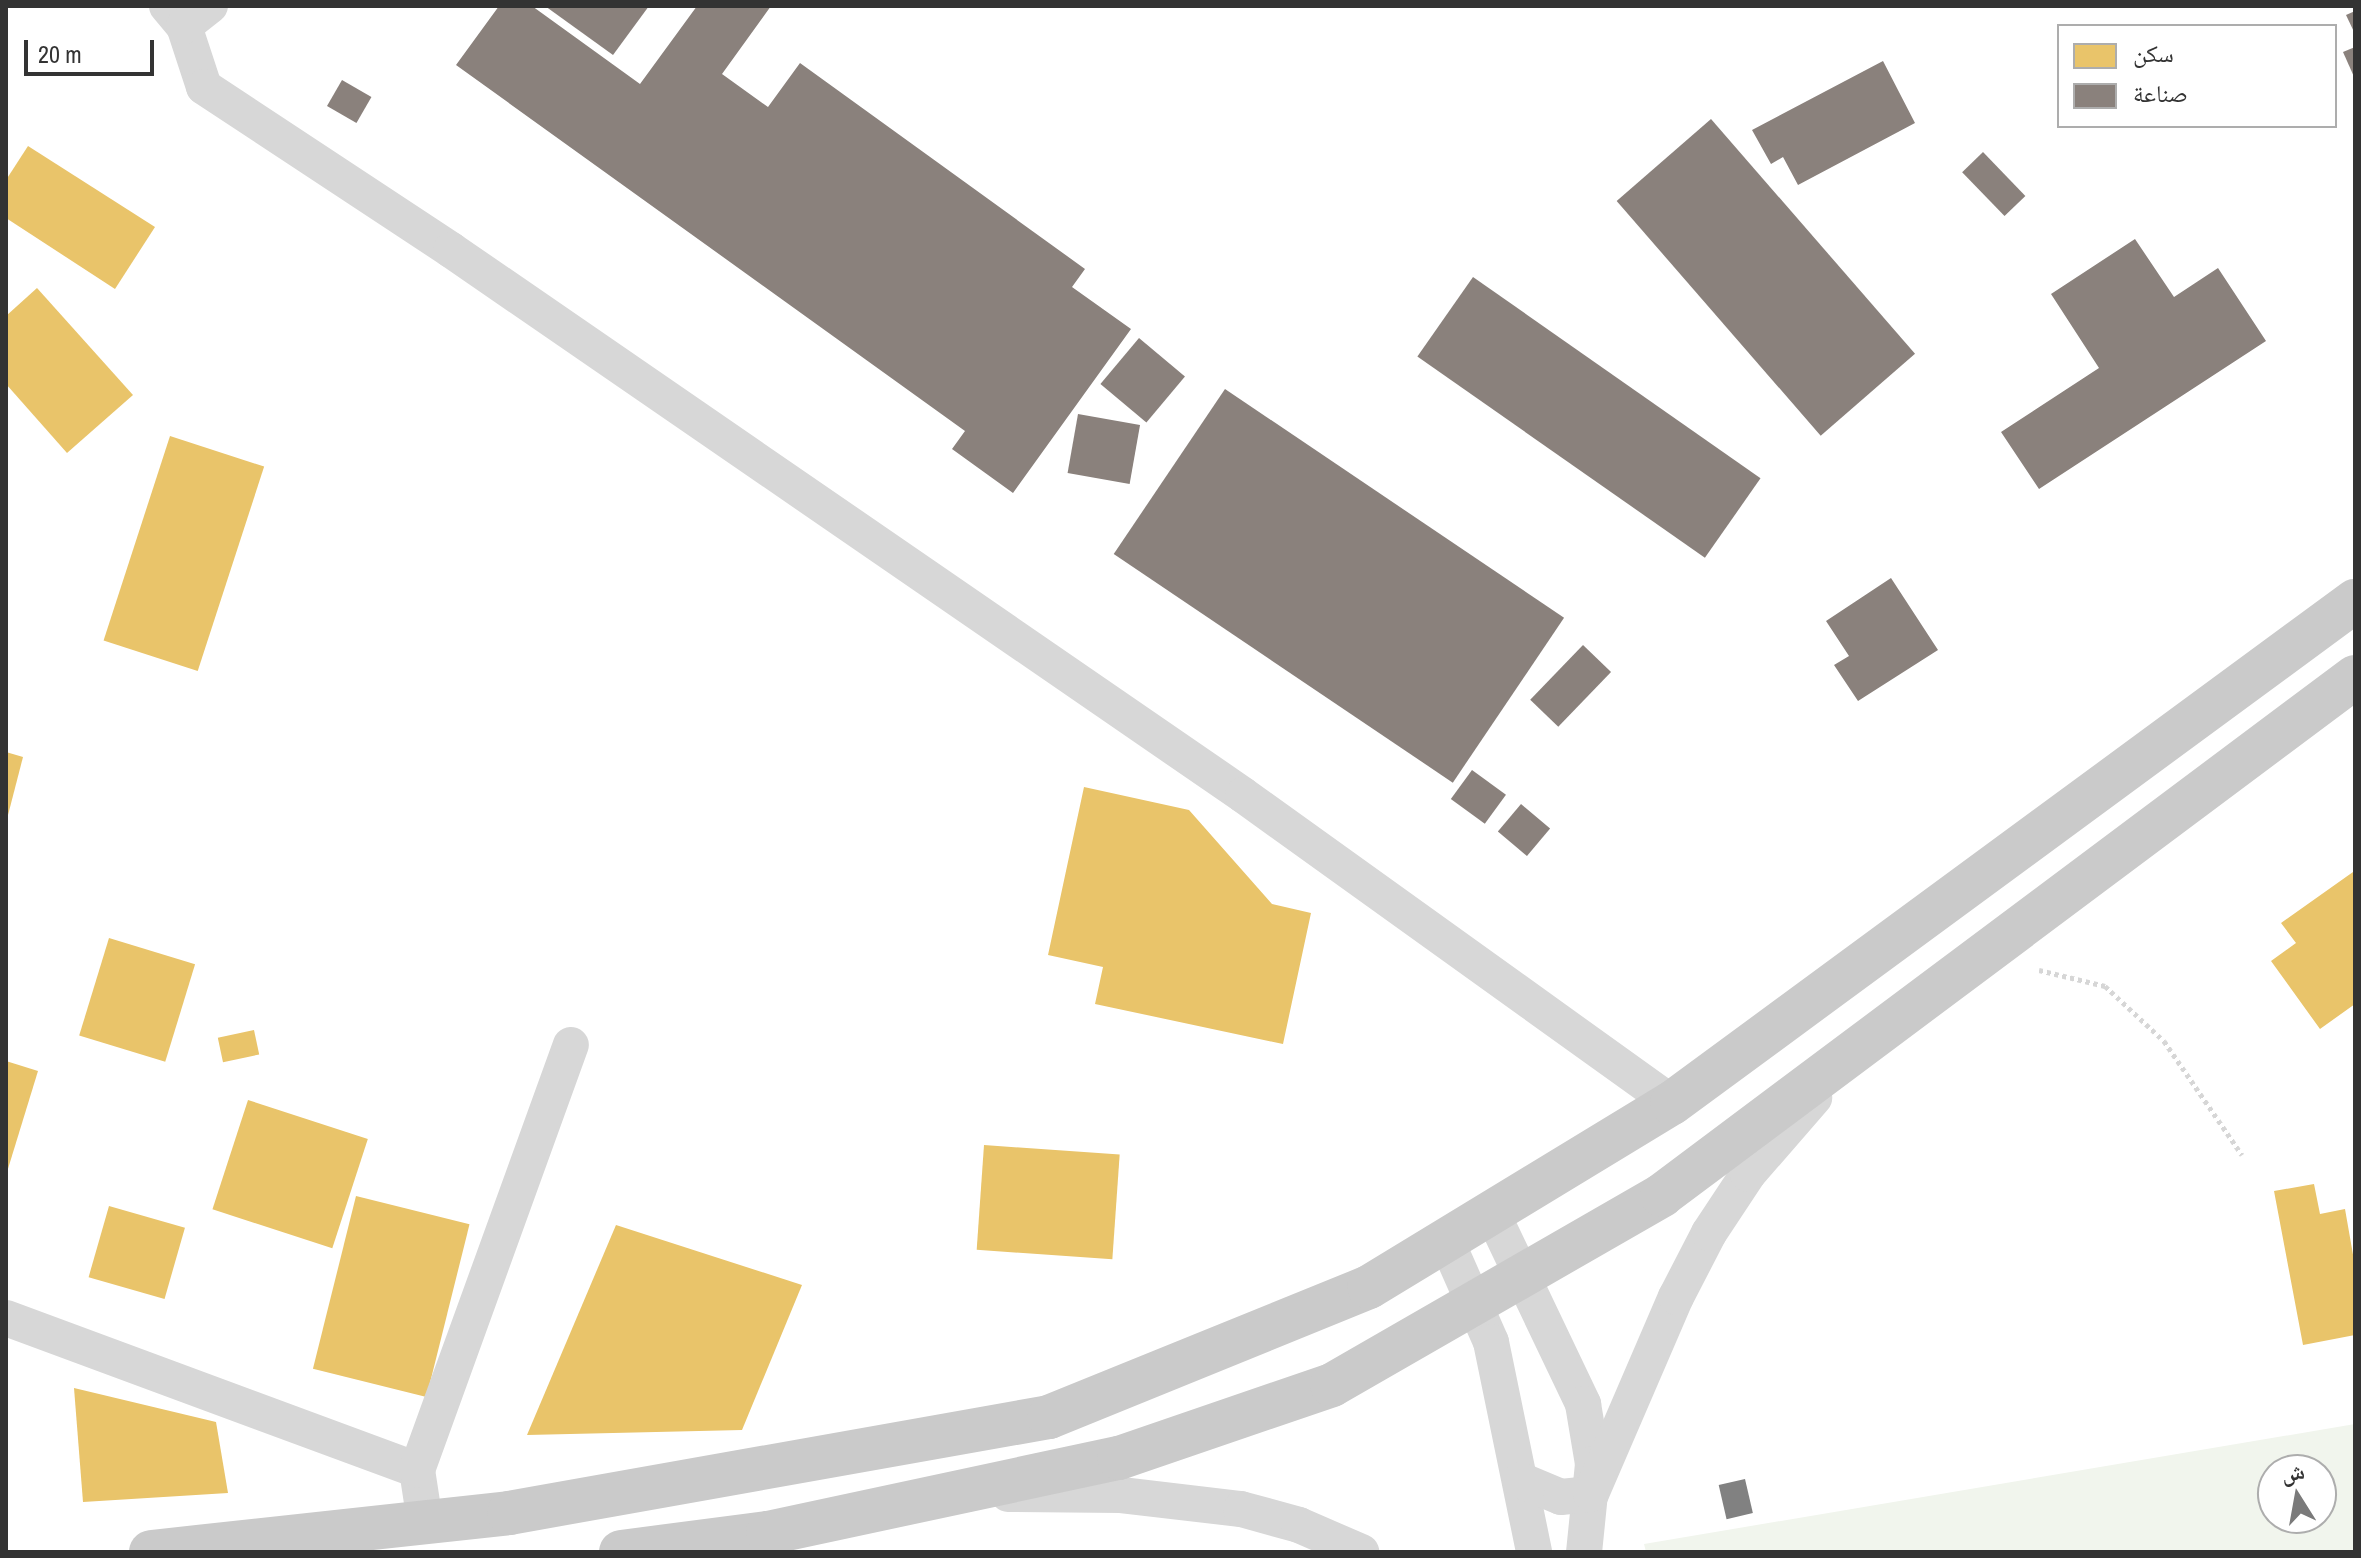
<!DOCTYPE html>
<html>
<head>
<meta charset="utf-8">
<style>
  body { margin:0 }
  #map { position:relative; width:2361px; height:1558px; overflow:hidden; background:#fff; font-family:"Archivo Narrow","Noto Naskh Arabic",sans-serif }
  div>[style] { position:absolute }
  .green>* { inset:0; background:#f1f5ed }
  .homes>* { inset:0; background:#e9c46a; transform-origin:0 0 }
  .industry>* { inset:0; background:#8a817c; transform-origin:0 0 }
  .building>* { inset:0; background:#818181; transform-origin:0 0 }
  .path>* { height:5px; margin-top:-2.5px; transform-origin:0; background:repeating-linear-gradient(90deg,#d6d6d6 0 4px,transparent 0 8px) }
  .minor>* { height:36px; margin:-18px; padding:0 18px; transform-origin:18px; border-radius:18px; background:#d7d7d7 }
  .primary>* { height:44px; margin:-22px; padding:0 22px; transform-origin:22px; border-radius:22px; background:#cacaca }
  span { translate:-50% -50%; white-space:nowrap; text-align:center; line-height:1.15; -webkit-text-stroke:8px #fff; paint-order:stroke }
  .frame { position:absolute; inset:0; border:8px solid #333; pointer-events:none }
  .legend { position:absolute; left:2057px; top:24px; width:280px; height:104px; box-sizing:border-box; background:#fff; border:2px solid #adadad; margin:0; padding:10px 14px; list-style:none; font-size:24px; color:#333 }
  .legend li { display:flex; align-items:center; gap:16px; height:40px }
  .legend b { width:40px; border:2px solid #adadad }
  .north { position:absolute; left:2257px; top:1454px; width:80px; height:80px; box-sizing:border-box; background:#fff; border:2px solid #adadad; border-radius:50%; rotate:349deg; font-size:22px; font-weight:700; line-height:32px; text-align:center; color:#333 }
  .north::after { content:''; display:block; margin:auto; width:28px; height:36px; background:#7a7a7a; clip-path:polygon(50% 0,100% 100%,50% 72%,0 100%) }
  .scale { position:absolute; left:24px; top:40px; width:130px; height:36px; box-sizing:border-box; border:4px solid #333; border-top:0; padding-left:10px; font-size:24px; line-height:28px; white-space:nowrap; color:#333; -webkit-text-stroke:6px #fff; paint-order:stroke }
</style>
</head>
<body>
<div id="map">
  <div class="green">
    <i style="clip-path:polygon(evenodd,2355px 1424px,2355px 1552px,1646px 1552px,1644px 1544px,2355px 1424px,2273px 1470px,2321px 1470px,2321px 1518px,2273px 1518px,2273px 1470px)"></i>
  </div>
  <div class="homes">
    <i style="clip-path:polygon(28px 146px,155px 227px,115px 289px,6px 218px,6px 180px)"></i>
    <i style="clip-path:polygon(37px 288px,133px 395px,67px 453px,6px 384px,6px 316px)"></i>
    <i style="left:170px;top:436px;width:99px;height:215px;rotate:18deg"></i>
    <i style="clip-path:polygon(6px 752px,23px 757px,7px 819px,6px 819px)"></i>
    <i style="clip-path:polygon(1084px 787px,1189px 810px,1272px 904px,1311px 913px,1283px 1044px,1095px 1004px,1103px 967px,1048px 955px)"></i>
    <i style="clip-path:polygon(2353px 872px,2355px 1004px,2320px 1029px,2271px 961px,2296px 943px,2281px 923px)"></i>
    <i style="left:109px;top:938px;width:90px;height:102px;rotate:17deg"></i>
    <i style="left:254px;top:1030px;width:25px;height:37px;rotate:78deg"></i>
    <i style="clip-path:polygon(6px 1061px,38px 1071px,7px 1172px,6px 1172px)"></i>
    <i style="left:248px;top:1100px;width:126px;height:115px;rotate:18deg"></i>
    <i style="left:984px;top:1145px;width:136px;height:105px;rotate:4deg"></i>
    <i style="clip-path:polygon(2314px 1184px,2320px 1214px,2345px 1209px,2355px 1266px,2355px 1335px,2303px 1345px,2274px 1191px)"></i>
    <i style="left:356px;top:1196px;width:117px;height:178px;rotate:14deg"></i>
    <i style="left:109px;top:1206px;width:79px;height:74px;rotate:16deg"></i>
    <i style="clip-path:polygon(616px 1225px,802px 1285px,742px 1430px,527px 1435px)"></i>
    <i style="clip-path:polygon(74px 1388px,216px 1422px,228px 1493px,83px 1502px)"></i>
  </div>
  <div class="industry">
    <i style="clip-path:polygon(499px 6px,532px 6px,640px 84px,697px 6px,771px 6px,722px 74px,768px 107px,800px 63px,1085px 269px,1072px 287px,1131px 329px,1013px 493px,952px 449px,965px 431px,456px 65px)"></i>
    <i style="clip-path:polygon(545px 6px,649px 6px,613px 55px)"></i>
    <i style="clip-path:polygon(2355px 11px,2355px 34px,2346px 15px)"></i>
    <i style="clip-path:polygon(2355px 47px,2355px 79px,2343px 52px)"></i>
    <i style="clip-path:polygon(1883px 61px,1915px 123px,1798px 185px,1783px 157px,1771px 164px,1752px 130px)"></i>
    <i style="left:342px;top:80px;width:34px;height:30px;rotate:30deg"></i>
    <i style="left:1711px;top:119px;width:311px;height:125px;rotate:49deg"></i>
    <i style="left:1983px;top:152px;width:61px;height:29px;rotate:46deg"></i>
    <i style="clip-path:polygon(2135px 239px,2174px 297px,2218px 268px,2266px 341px,2039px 489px,2001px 432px,2099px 368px,2051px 294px)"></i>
    <i style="left:1473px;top:277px;width:351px;height:97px;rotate:35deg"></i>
    <i style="left:1139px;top:338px;width:60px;height:60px;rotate:40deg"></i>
    <i style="left:1225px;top:389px;width:409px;height:199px;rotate:34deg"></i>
    <i style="left:1078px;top:414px;width:63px;height:60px;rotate:10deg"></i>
    <i style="clip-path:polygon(1891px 578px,1938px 650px,1858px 701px,1834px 665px,1849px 656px,1826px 621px)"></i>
    <i style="left:1583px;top:645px;width:39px;height:76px;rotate:44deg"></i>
    <i style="left:1472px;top:770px;width:42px;height:36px;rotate:36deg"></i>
    <i style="left:1521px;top:804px;width:38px;height:36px;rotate:40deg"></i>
  </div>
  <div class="building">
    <i style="left:1745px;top:1479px;width:35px;height:27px;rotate:77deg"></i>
  </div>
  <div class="path">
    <i style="left:2039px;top:970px;width:68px;rotate:13.6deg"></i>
    <i style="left:2105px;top:986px;width:81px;rotate:43deg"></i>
    <i style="left:2164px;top:1041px;width:138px;rotate:55.6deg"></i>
  </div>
  <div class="minor">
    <i style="left:167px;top:6px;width:26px;rotate:50deg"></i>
    <i style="left:184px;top:26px;width:64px;rotate:71.8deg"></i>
    <i style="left:204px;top:87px;width:296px;rotate:33.4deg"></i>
    <i style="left:451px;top:250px;width:961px;rotate:34.53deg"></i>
    <i style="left:1243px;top:795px;width:528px;rotate:35.68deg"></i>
    <i style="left:184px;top:26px;width:33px;rotate:-38deg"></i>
    <i style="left:1492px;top:1213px;width:212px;rotate:64.5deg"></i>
    <i style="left:1583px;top:1404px;width:61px;rotate:80.5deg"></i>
    <i style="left:1593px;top:1464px;width:88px;rotate:95.8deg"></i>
    <i style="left:1446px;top:1240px;width:111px;rotate:66.2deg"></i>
    <i style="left:1491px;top:1342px;width:214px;rotate:78.4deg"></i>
    <i style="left:6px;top:1318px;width:438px;rotate:20.3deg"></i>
    <i style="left:1520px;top:1480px;width:44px;rotate:22.5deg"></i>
    <i style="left:1561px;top:1497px;width:30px;rotate:-6deg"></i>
    <i style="left:1008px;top:1494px;width:113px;rotate:0.5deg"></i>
    <i style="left:1121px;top:1495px;width:121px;rotate:6.7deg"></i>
    <i style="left:1241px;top:1509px;width:60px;rotate:15.4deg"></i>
    <i style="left:1299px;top:1525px;width:68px;rotate:23.5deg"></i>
    <i style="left:1591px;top:1494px;width:215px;rotate:-66.7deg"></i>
    <i style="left:1676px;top:1297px;width:72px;rotate:-62.7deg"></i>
    <i style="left:1709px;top:1233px;width:71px;rotate:-56.5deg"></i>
    <i style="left:1748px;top:1174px;width:101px;rotate:-49deg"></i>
    <i style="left:425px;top:1522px;width:53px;rotate:-98.7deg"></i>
    <i style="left:417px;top:1470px;width:452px;rotate:-70.1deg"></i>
  </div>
  <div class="primary">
    <i style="left:151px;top:1552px;width:360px;rotate:-6.2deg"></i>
    <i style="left:509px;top:1513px;width:548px;rotate:-10.08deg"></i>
    <i style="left:1049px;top:1417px;width:345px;rotate:-22.1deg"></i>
    <i style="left:1369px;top:1287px;width:354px;rotate:-31.3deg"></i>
    <i style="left:1672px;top:1103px;width:848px;rotate:-36.32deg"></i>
    <i style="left:621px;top:1552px;width:148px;rotate:-7.4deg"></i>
    <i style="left:768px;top:1533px;width:359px;rotate:-12.1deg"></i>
    <i style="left:1119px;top:1458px;width:225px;rotate:-18.9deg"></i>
    <i style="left:1332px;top:1385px;width:381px;rotate:-29.9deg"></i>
    <i style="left:1662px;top:1195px;width:865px;rotate:-36.78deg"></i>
  </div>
  <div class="frame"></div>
  <ul class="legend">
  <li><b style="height:22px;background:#e9c46a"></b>سكن</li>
  <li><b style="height:22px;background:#8a817c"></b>صناعة</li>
  </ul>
  <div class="north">ش</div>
  <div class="scale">20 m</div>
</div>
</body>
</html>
